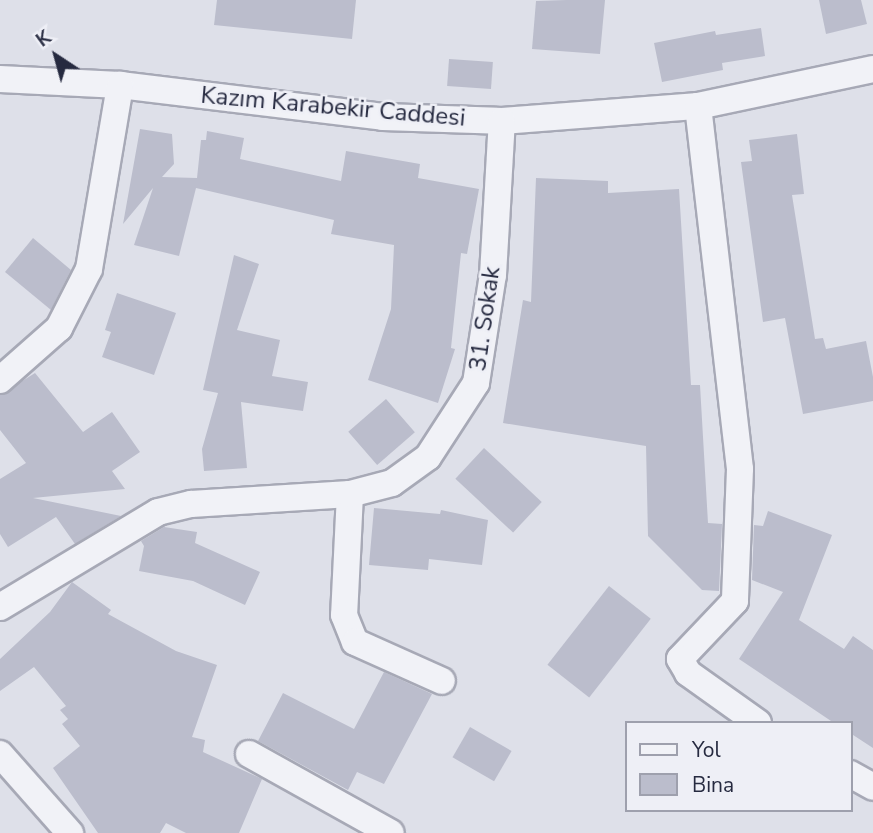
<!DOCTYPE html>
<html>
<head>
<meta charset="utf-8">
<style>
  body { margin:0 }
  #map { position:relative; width:873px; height:833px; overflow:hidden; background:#dee0e9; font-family:"Nunito Sans",sans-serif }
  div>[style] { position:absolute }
  .building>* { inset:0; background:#bbbdcc; transform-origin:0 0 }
  .roads { filter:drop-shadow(2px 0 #a7a9b6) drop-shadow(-2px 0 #a7a9b6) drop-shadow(0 2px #a7a9b6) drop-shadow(0 -2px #a7a9b6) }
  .minor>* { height:26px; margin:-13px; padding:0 13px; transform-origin:13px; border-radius:13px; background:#f1f2f7 }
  span { translate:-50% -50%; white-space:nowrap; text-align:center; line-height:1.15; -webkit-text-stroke:5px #eeeff6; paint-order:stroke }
  .street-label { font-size:24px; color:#262a40 }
  .legend { position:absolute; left:625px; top:721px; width:228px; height:91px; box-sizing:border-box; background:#eeeff6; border:2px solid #9ea0ad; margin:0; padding:9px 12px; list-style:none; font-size:21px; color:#262a40 }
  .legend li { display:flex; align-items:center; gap:14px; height:35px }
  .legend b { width:35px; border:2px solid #9ea0ad }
  .north { position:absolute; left:21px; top:21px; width:70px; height:70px; -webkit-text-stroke:5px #eeeff6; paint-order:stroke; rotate:324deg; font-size:19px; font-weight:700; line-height:28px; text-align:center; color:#262a40 }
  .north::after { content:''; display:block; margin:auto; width:24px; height:32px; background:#262a40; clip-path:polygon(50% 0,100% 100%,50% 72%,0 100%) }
</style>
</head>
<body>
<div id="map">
  <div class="building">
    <i style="clip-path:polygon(217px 0,356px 0,352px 39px,214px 25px)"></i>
    <i style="clip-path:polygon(566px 0,605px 0,600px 54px,532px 49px,536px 1px)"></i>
    <i style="clip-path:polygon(819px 0,861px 0,867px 24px,826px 34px)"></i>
    <i style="clip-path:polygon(761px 28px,765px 56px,722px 63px,723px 70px,662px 82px,654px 43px,715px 31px,716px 35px)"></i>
    <i style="left:449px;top:59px;width:44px;height:27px;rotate:4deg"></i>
    <i style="clip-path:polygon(140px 129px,172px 134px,174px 164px,162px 177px,197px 178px,201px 140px,206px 140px,207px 131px,244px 138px,240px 159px,341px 181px,346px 151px,420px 164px,418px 178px,479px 189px,467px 254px,461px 253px,451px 348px,455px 349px,438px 403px,368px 380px,391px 309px,394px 245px,331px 234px,334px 220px,196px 188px,179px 256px,134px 245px,153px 188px,123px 224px)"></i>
    <i style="clip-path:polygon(797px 134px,804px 194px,792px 195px,815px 339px,823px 338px,826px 349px,866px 341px,873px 377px,873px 401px,803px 414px,785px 318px,763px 322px,741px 162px,752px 161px,749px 140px)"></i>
    <i style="clip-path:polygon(536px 178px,608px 181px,608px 193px,679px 189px,691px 385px,700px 385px,708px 523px,722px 524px,719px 591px,702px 590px,648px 536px,646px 446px,503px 423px,523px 300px,531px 302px)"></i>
    <i style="clip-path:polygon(33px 238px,71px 270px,51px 310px,5px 272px)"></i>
    <i style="clip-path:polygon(234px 255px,259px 264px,237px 330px,280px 340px,272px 376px,308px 382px,303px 411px,241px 402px,247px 468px,204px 471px,202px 449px,218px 393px,203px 390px)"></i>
    <i style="clip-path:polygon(117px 293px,176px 313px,154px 375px,102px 357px,111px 332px,105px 330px)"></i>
    <i style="clip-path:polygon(35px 373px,83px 432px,112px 412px,140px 452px,112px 471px,125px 489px,33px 498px,121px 516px,75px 544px,56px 517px,8px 547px,0 534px,0 479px,26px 463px,0 430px,0 395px)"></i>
    <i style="left:386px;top:399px;width:44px;height:50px;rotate:49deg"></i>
    <i style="left:484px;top:448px;width:79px;height:42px;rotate:43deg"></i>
    <i style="clip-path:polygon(374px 508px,440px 514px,441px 510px,488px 520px,482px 565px,429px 559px,428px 570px,369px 565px)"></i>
    <i style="clip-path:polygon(768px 511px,832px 535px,799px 620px,844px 649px,853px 636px,873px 650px,873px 748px,850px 733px,850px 723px,834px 723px,739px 659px,783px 592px,752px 580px,754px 525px,763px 526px)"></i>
    <i style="clip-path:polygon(164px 527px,197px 532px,195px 543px,260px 572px,245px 605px,193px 581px,139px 571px,144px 546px,141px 541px)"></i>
    <i style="clip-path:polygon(72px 582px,111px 610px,108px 614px,176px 651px,217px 665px,192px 737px,205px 740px,203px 752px,262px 779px,239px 833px,186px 833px,166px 823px,160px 833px,98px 833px,53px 768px,80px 746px,62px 724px,68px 719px,60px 710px,66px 706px,34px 667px,0 691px,0 659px,50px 612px)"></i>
    <i style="left:609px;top:586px;width:53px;height:100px;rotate:38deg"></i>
    <i style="clip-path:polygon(384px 672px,432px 694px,384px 784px,357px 772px,348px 790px,258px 741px,283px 693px,354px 729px)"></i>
    <i style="left:470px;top:727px;width:48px;height:35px;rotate:30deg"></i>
  </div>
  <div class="roads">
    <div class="minor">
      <i style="left:0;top:79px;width:120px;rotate:2.9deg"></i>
      <i style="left:120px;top:85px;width:265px;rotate:6.9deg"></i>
      <i style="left:383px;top:117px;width:119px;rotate:1.9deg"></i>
      <i style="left:502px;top:121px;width:197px;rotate:-4.4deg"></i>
      <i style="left:698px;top:106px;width:179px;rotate:-11.9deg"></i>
      <i style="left:698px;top:106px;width:365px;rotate:83.4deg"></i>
      <i style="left:740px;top:469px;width:132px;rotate:92.2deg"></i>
      <i style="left:735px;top:601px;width:80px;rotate:133.5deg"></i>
      <i style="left:680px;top:659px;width:16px;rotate:60deg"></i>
      <i style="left:688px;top:673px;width:86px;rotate:35.5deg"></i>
      <i style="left:0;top:380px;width:79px;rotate:-41.4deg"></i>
      <i style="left:59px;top:328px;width:66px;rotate:-63deg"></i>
      <i style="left:89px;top:269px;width:187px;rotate:-80.4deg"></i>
      <i style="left:350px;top:494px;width:121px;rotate:92.8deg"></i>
      <i style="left:344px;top:615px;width:29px;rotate:68deg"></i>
      <i style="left:355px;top:642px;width:95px;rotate:24.1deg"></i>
      <i style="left:0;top:607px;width:184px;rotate:-31deg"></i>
      <i style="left:158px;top:512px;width:34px;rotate:-14deg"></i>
      <i style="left:191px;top:504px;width:159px;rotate:-3.6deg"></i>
      <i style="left:350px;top:494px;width:43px;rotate:-14.7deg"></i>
      <i style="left:392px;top:483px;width:44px;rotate:-35.8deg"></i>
      <i style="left:428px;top:457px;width:88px;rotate:-57deg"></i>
      <i style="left:476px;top:383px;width:109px;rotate:-81.1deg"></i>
      <i style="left:493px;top:275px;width:154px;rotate:-86.7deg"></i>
      <i style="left:0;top:754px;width:106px;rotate:48.5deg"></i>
      <i style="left:249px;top:754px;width:162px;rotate:29.1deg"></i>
      <i style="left:850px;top:774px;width:26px;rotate:29deg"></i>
    </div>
  </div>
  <div class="street-label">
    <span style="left:333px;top:107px;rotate:5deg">Kazım Karabekir Caddesi</span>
    <span style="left:485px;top:319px;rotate:-82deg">31. Sokak</span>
  </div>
  <ul class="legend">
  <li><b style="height:9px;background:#f1f2f7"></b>Yol</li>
  <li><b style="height:19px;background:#bbbdcc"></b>Bina</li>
  </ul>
  <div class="north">K</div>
</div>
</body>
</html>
